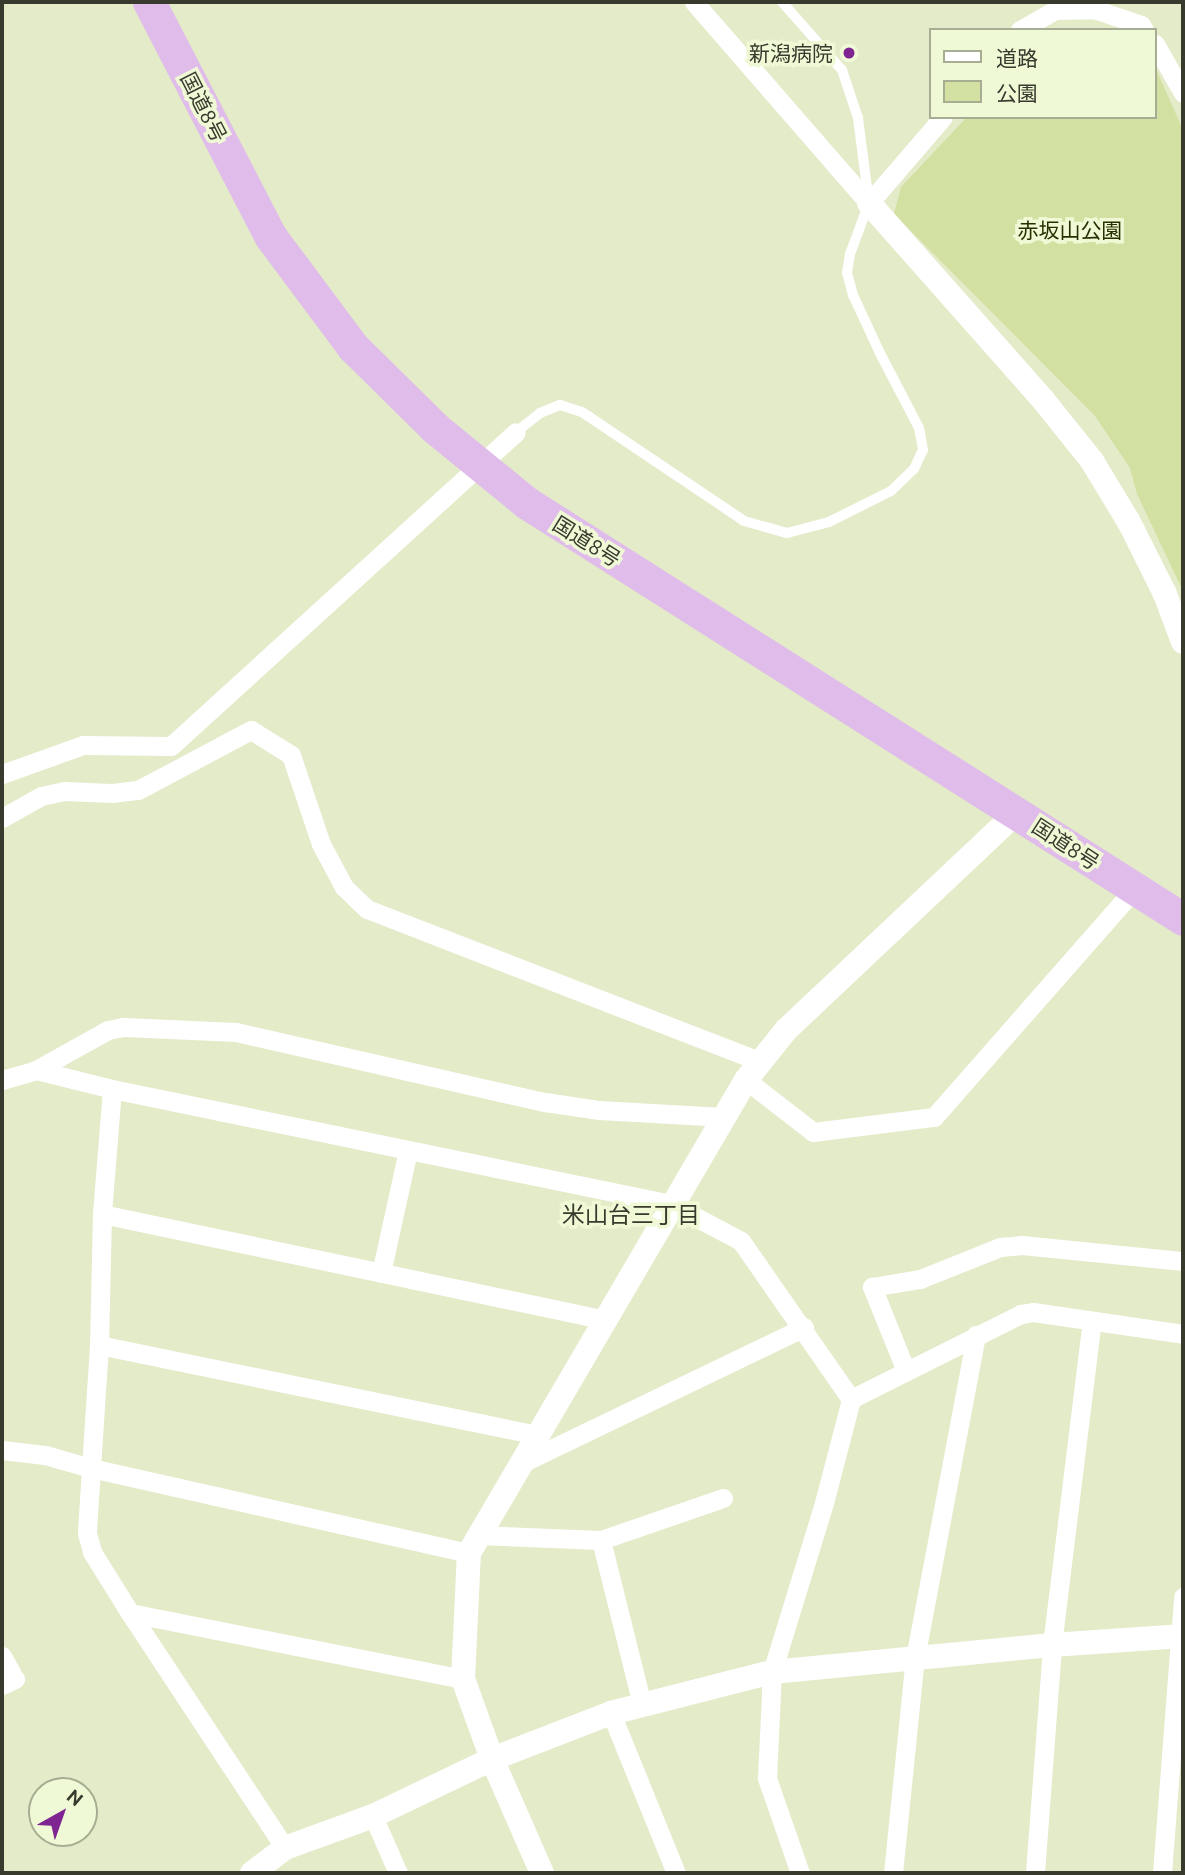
<!DOCTYPE html>
<html>
<head>
<meta charset="utf-8">
<style>
  body { margin:0 }
  #map { position:relative; width:1185px; height:1875px; overflow:hidden; background:#e3ebc9; font-family:Ubuntu,"Noto Sans JP",sans-serif }
  div>[style] { position:absolute }
  .green>* { inset:0; background:#d2e1a1 }
  .service>* { height:10px; margin:-5px; padding:0 5px; transform-origin:5px; border-radius:5px; background:#fff }
  .minor>* { height:19px; margin:-9.5px; padding:0 9.5px; transform-origin:9.5px; border-radius:9.5px; background:#fff }
  .tertiary>* { height:24px; margin:-12px; padding:0 12px; transform-origin:12px; border-radius:12px; background:#fff }
  .trunk>* { height:33px; margin:-16.5px; padding:0 16.5px; transform-origin:16.5px; border-radius:16.5px; background:#e0bcea }
  .dots>* { width:19px; height:19px; translate:-50% -50%; box-sizing:border-box; border:4px solid #f0f9d6; border-radius:50% }
  span { translate:-50% -50%; white-space:nowrap; text-align:center; line-height:1.15; -webkit-text-stroke:7px #f0f9d6; paint-order:stroke }
  .poi-label { font-size:21px; color:#373a2d }
  .right { translate:-100% -50%; text-align:right }
  .street-label { font-size:21px; color:#373a2d }
  .park-label { font-size:21px; color:#283000 }
  .neighbourhood-label { font-size:23px; color:#373a2d }
  .frame { position:absolute; inset:0; border:4px solid #373a2d; pointer-events:none }
  .legend { position:absolute; left:929px; top:28px; width:228px; height:91px; box-sizing:border-box; background:#f0f9d6; border:2px solid #a6ad92; margin:0; padding:9px 12px; list-style:none; font-size:21px; color:#373a2d }
  .legend li { display:flex; align-items:center; gap:14px; height:35px }
  .legend b { width:35px; border:2px solid #a6ad92 }
  .north { position:absolute; left:28px; top:1777px; width:70px; height:70px; box-sizing:border-box; background:#f0f9d6; border:2px solid #a6ad92; border-radius:50%; rotate:40deg; font-size:19px; font-weight:700; line-height:28px; text-align:center; color:#373a2d }
  .north::after { content:''; display:block; margin:auto; width:24px; height:32px; background:#7e2592; clip-path:polygon(50% 0,100% 100%,50% 72%,0 100%) }
</style>
</head>
<body>
<div id="map">
  <div class="green">
    <i style="clip-path:polygon(1155px 67px,1183px 130px,1183px 591px,1137px 494px,1130px 468px,1095px 416px,894px 214px,901px 187px,967px 117px,1155px 117px)"></i>
  </div>
  <div class="service">
    <i style="left:516px;top:432px;width:31px;rotate:-38deg"></i>
    <i style="left:540px;top:413px;width:22px;rotate:-22deg"></i>
    <i style="left:560px;top:405px;width:23px;rotate:18deg"></i>
    <i style="left:582px;top:412px;width:195px;rotate:33.9deg"></i>
    <i style="left:744px;top:521px;width:45px;rotate:15.6deg"></i>
    <i style="left:787px;top:533px;width:43px;rotate:-14.7deg"></i>
    <i style="left:829px;top:522px;width:69px;rotate:-26.6deg"></i>
    <i style="left:891px;top:491px;width:32px;rotate:-44deg"></i>
    <i style="left:914px;top:469px;width:21px;rotate:-65deg"></i>
    <i style="left:923px;top:450px;width:22px;rotate:-100deg"></i>
    <i style="left:919px;top:428px;width:87px;rotate:-117.5deg"></i>
    <i style="left:879px;top:351px;width:62px;rotate:-114.9deg"></i>
    <i style="left:853px;top:295px;width:23px;rotate:-105deg"></i>
    <i style="left:847px;top:273px;width:19px;rotate:-81deg"></i>
    <i style="left:850px;top:254px;width:54px;rotate:-69.6deg"></i>
    <i style="left:869px;top:203px;width:86px;rotate:-97.4deg"></i>
    <i style="left:858px;top:118px;width:51px;rotate:-108.4deg"></i>
    <i style="left:842px;top:70px;width:91px;rotate:-131.4deg"></i>
  </div>
  <div class="minor">
    <i style="left:694px;top:2px;width:267px;rotate:49deg"></i>
    <i style="left:869px;top:203px;width:113px;rotate:-49.3deg"></i>
    <i style="left:1020px;top:30px;width:40px;rotate:-29.7deg"></i>
    <i style="left:1055px;top:10px;width:39px;rotate:-1deg"></i>
    <i style="left:1094px;top:9px;width:50px;rotate:18.8deg"></i>
    <i style="left:1141px;top:25px;width:6px;rotate:59deg"></i>
    <i style="left:1155px;top:44px;width:56px;rotate:60.3deg"></i>
    <i style="left:2px;top:774px;width:86px;rotate:-19.7deg"></i>
    <i style="left:83px;top:745px;width:88px;rotate:0.7deg"></i>
    <i style="left:171px;top:746px;width:466px;rotate:-42.3deg"></i>
    <i style="left:2px;top:818px;width:45px;rotate:-29.4deg"></i>
    <i style="left:41px;top:796px;width:25px;rotate:-12deg"></i>
    <i style="left:65px;top:791px;width:47px;rotate:2.4deg"></i>
    <i style="left:112px;top:793px;width:26px;rotate:-7deg"></i>
    <i style="left:138px;top:790px;width:128px;rotate:-28deg"></i>
    <i style="left:251px;top:730px;width:47px;rotate:32deg"></i>
    <i style="left:291px;top:755px;width:94px;rotate:71.4deg"></i>
    <i style="left:321px;top:844px;width:49px;rotate:61.9deg"></i>
    <i style="left:344px;top:887px;width:32px;rotate:44deg"></i>
    <i style="left:367px;top:909px;width:423px;rotate:21.2deg"></i>
    <i style="left:36px;top:1070px;width:82px;rotate:-29.1deg"></i>
    <i style="left:108px;top:1030px;width:16px;rotate:-11deg"></i>
    <i style="left:124px;top:1027px;width:112px;rotate:2.6deg"></i>
    <i style="left:236px;top:1032px;width:317px;rotate:12.8deg"></i>
    <i style="left:545px;top:1102px;width:55px;rotate:8.4deg"></i>
    <i style="left:599px;top:1110px;width:125px;rotate:3.2deg"></i>
    <i style="left:2px;top:1080px;width:35px;rotate:-16deg"></i>
    <i style="left:36px;top:1070px;width:78px;rotate:14deg"></i>
    <i style="left:112px;top:1089px;width:571px;rotate:11.62deg"></i>
    <i style="left:671px;top:1204px;width:79px;rotate:27.9deg"></i>
    <i style="left:741px;top:1241px;width:193px;rotate:55.2deg"></i>
    <i style="left:746px;top:1080px;width:85px;rotate:37.8deg"></i>
    <i style="left:813px;top:1132px;width:122px;rotate:-7.1deg"></i>
    <i style="left:934px;top:1117px;width:305px;rotate:-48.7deg"></i>
    <i style="left:112px;top:1089px;width:125px;rotate:94.6deg"></i>
    <i style="left:102px;top:1214px;width:131px;rotate:91.3deg"></i>
    <i style="left:99px;top:1345px;width:188px;rotate:93.7deg"></i>
    <i style="left:87px;top:1533px;width:20px;rotate:75deg"></i>
    <i style="left:92px;top:1552px;width:72px;rotate:58.1deg"></i>
    <i style="left:130px;top:1613px;width:282px;rotate:56.6deg"></i>
    <i style="left:102px;top:1214px;width:515px;rotate:11.88deg"></i>
    <i style="left:381px;top:1273px;width:126px;rotate:-77.6deg"></i>
    <i style="left:99px;top:1345px;width:449px;rotate:11.6deg"></i>
    <i style="left:906px;top:1371px;width:91px;rotate:-112deg"></i>
    <i style="left:872px;top:1287px;width:49px;rotate:-9.5deg"></i>
    <i style="left:920px;top:1279px;width:86px;rotate:-21.8deg"></i>
    <i style="left:1000px;top:1247px;width:22px;rotate:-5deg"></i>
    <i style="left:1022px;top:1245px;width:162px;rotate:5.7deg"></i>
    <i style="left:2px;top:1450px;width:43px;rotate:6.6deg"></i>
    <i style="left:45px;top:1455px;width:48px;rotate:15.8deg"></i>
    <i style="left:91px;top:1468px;width:387px;rotate:12.7deg"></i>
    <i style="left:522px;top:1463px;width:313px;rotate:-25.7deg"></i>
    <i style="left:480px;top:1535px;width:121px;rotate:2.4deg"></i>
    <i style="left:601px;top:1540px;width:129px;rotate:-19deg"></i>
    <i style="left:601px;top:1540px;width:170px;rotate:76deg"></i>
    <i style="left:130px;top:1613px;width:339px;rotate:11.2deg"></i>
    <i style="left:2px;top:1656px;width:26px;rotate:61deg"></i>
    <i style="left:15px;top:1679px;width:14px;rotate:155deg"></i>
    <i style="left:611px;top:1713px;width:173px;rotate:67.9deg"></i>
    <i style="left:373px;top:1816px;width:62px;rotate:66.3deg"></i>
    <i style="left:800px;top:1873px;width:101px;rotate:-109.2deg"></i>
    <i style="left:767px;top:1778px;width:106px;rotate:-87.3deg"></i>
    <i style="left:772px;top:1672px;width:177px;rotate:-72.9deg"></i>
    <i style="left:824px;top:1503px;width:107px;rotate:-75.4deg"></i>
    <i style="left:851px;top:1399px;width:190px;rotate:-26.6deg"></i>
    <i style="left:1021px;top:1314px;width:12px;rotate:-9deg"></i>
    <i style="left:1033px;top:1312px;width:152px;rotate:8.3deg"></i>
    <i style="left:893px;top:1873px;width:216px;rotate:-84.2deg"></i>
    <i style="left:915px;top:1658px;width:329px;rotate:-79.3deg"></i>
    <i style="left:1035px;top:1873px;width:229px;rotate:-85.7deg"></i>
    <i style="left:1052px;top:1645px;width:326px;rotate:-83deg"></i>
    <i style="left:1162px;top:1873px;width:277px;rotate:-85.6deg"></i>
  </div>
  <div class="tertiary">
    <i style="left:869px;top:203px;width:264px;rotate:48.5deg"></i>
    <i style="left:1044px;top:401px;width:77px;rotate:51.3deg"></i>
    <i style="left:1092px;top:461px;width:71px;rotate:58.8deg"></i>
    <i style="left:1129px;top:522px;width:80px;rotate:63.4deg"></i>
    <i style="left:1165px;top:594px;width:51px;rotate:69.4deg"></i>
    <i style="left:252px;top:1873px;width:41px;rotate:-37.1deg"></i>
    <i style="left:285px;top:1848px;width:94px;rotate:-20deg"></i>
    <i style="left:373px;top:1816px;width:132px;rotate:-25.6deg"></i>
    <i style="left:492px;top:1759px;width:128px;rotate:-21.1deg"></i>
    <i style="left:611px;top:1713px;width:166px;rotate:-14.3deg"></i>
    <i style="left:772px;top:1672px;width:281px;rotate:-5.5deg"></i>
    <i style="left:1052px;top:1645px;width:131px;rotate:-3.9deg"></i>
    <i style="left:542px;top:1873px;width:124px;rotate:-113.7deg"></i>
    <i style="left:492px;top:1759px;width:85px;rotate:-109.9deg"></i>
    <i style="left:463px;top:1679px;width:126px;rotate:-87.3deg"></i>
    <i style="left:469px;top:1553px;width:548px;rotate:-59.65deg"></i>
    <i style="left:746px;top:1080px;width:64px;rotate:-51.3deg"></i>
    <i style="left:786px;top:1030px;width:318px;rotate:-43.3deg"></i>
  </div>
  <div class="trunk">
    <i style="left:149px;top:2px;width:265px;rotate:62.6deg"></i>
    <i style="left:271px;top:237px;width:137px;rotate:53.3deg"></i>
    <i style="left:353px;top:347px;width:115px;rotate:44.6deg"></i>
    <i style="left:435px;top:428px;width:119px;rotate:39.2deg"></i>
    <i style="left:527px;top:503px;width:777px;rotate:32.38deg"></i>
  </div>
  <div class="dots">
    <i style="left:849px;top:53px;background:#7e2592"></i>
  </div>
  <div class="poi-label">
    <span class="right" style="left:833px;top:53px">新潟病院</span>
  </div>
  <div class="street-label">
    <span style="left:204px;top:107px;rotate:63deg">国道8号</span>
    <span style="left:587px;top:541px;rotate:32deg">国道8号</span>
    <span style="left:1066px;top:844px;rotate:33deg">国道8号</span>
  </div>
  <div class="park-label">
    <span style="left:1070px;top:230px">赤坂山公園</span>
  </div>
  <div class="neighbourhood-label">
    <span style="left:631px;top:1215px">米山台三丁目</span>
  </div>
  <div class="frame"></div>
  <ul class="legend">
  <li><b style="height:9px;background:#fff"></b>道路</li>
  <li><b style="height:19px;background:#d2e1a1"></b>公園</li>
  </ul>
  <div class="north">N</div>
</div>
</body>
</html>
